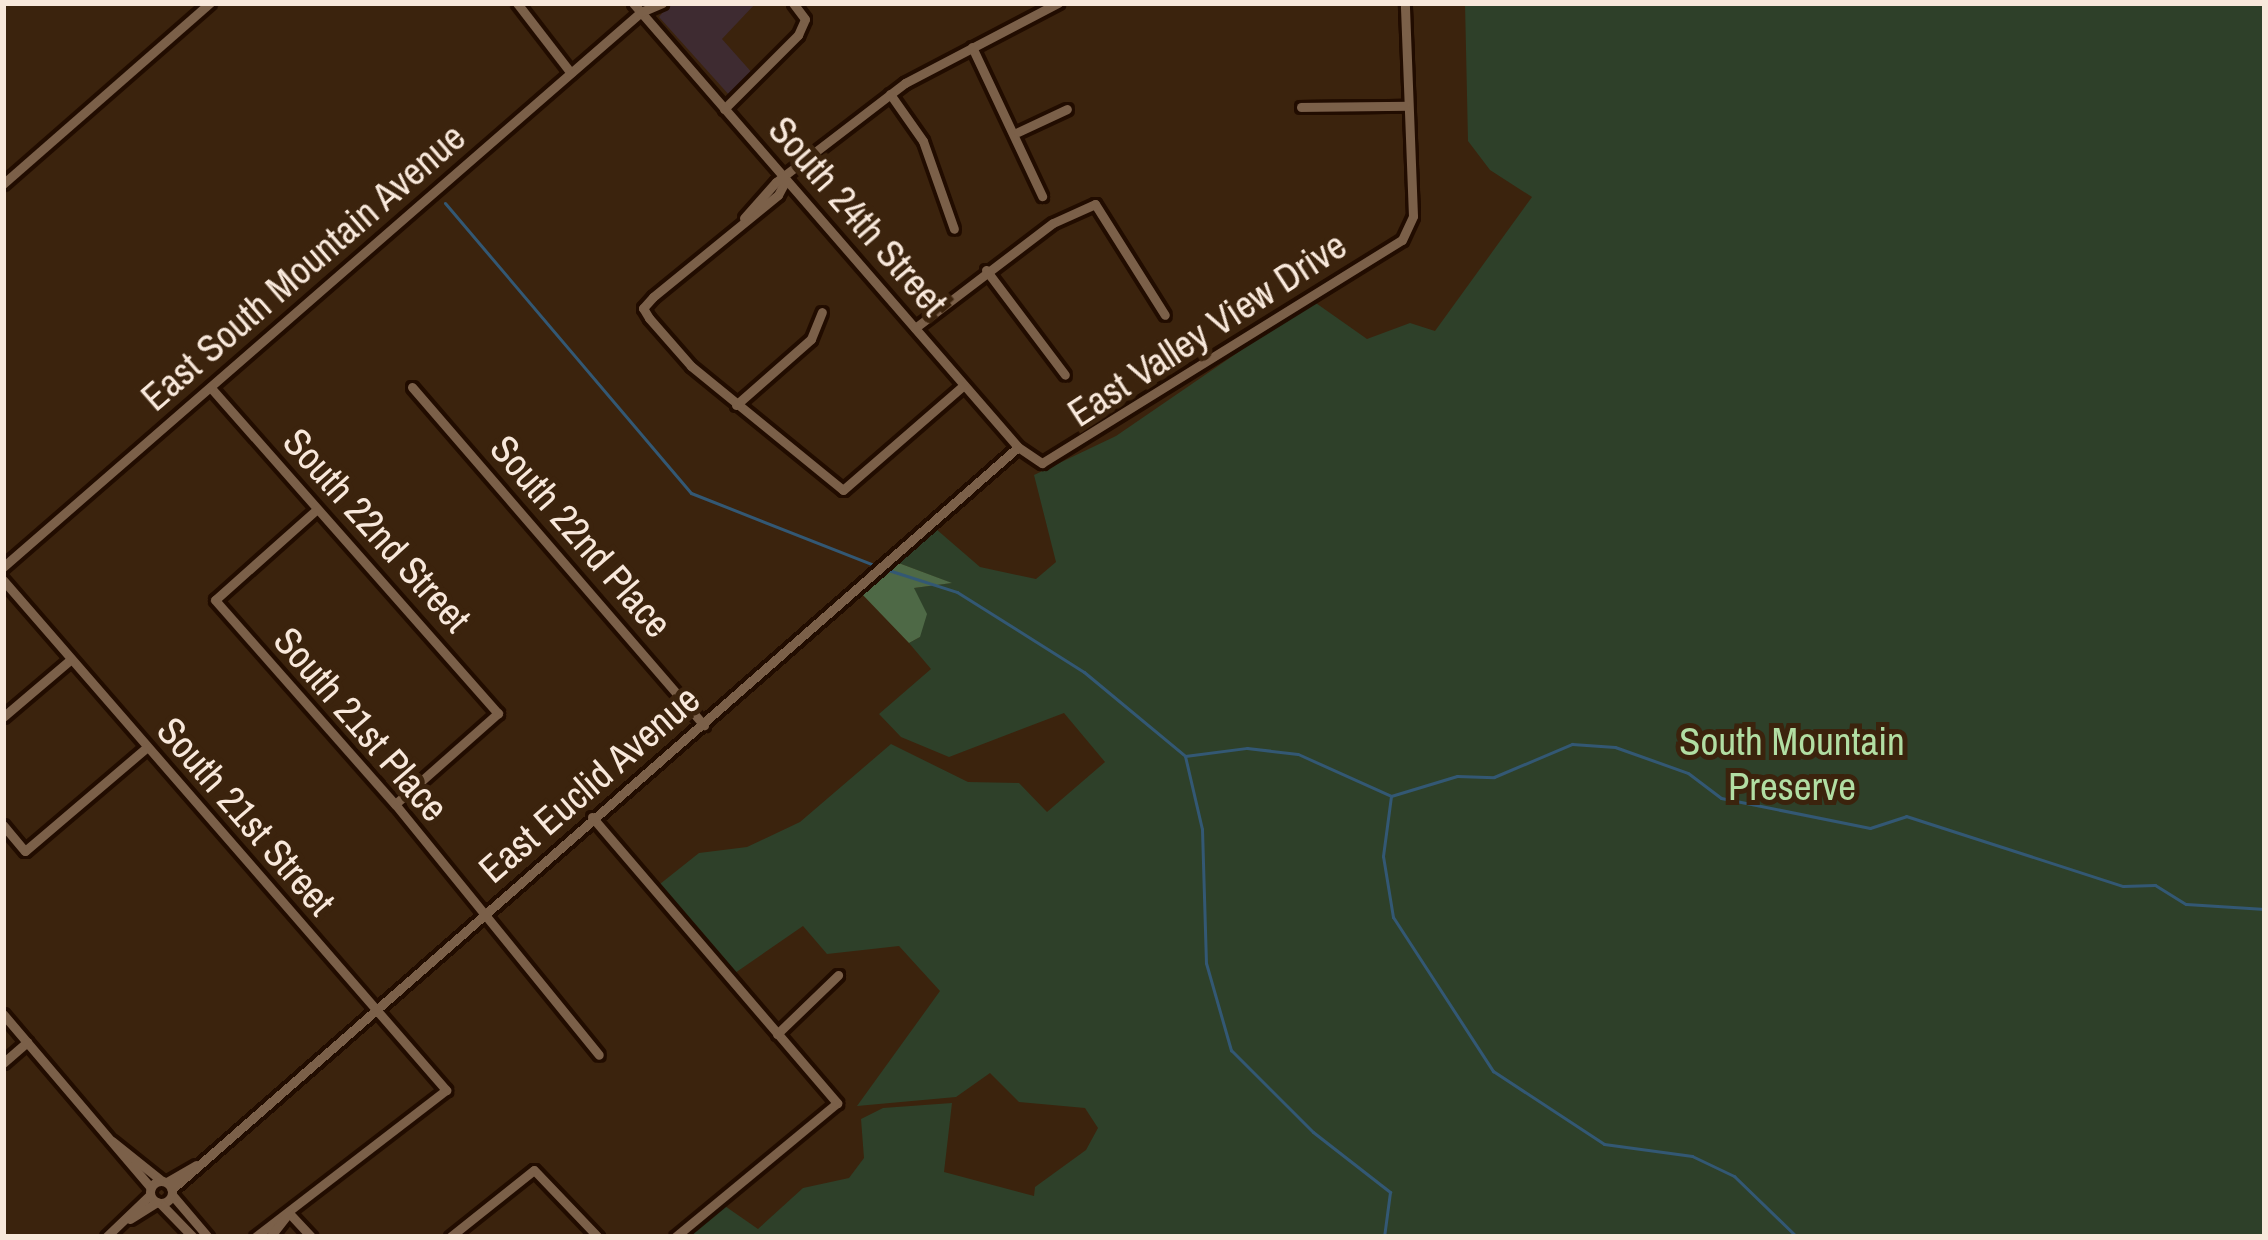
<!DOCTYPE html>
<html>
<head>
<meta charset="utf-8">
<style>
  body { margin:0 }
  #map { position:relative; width:2268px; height:1240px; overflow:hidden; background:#3b230d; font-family:"Archivo Narrow",sans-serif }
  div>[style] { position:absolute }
  .commercial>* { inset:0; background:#3e2b31 }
  .green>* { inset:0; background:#2e4029 }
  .forest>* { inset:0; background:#4e6946 }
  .stream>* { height:3px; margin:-1.5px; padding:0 1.5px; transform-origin:1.5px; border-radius:1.5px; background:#335874 }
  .roads { filter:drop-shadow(3px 0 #210c00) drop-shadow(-3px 0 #210c00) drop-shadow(0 3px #210c00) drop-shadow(0 -3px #210c00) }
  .minor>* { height:9px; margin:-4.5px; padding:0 4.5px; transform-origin:4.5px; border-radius:4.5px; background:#7b6049 }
  .minor>.ring { margin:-4.5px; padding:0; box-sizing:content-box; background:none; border:9px solid #7b6049; border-radius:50% }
  span { translate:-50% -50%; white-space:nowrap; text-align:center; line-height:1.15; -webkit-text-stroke:10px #3b230d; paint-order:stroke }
  .street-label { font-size:39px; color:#f8e8db }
  .park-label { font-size:39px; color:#b1dea3 }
  .frame { position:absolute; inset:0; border:6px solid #f8e8db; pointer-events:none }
</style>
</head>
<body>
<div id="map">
  <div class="commercial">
    <i style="clip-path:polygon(670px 3px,756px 3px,722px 39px,754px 75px,730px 96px,659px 17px)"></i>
  </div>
  <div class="green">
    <i style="clip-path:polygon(1465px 3px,2265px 3px,2265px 1237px,686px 1237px,722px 1204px,758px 1229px,803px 1188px,849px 1178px,864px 1158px,861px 1119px,883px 1108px,952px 1103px,944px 1172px,1034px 1196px,1035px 1187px,1086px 1150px,1098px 1128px,1085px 1108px,1019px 1102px,990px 1073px,956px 1097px,857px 1106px,940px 991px,899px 946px,827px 954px,803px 926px,735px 973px,660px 884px,699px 853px,747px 847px,800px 822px,891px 744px,968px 782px,1019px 783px,1047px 812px,1105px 762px,1064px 713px,949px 757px,901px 737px,879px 714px,931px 669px,909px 643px,920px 637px,914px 588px,951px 583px,896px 562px,936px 529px,980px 567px,1036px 579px,1056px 562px,1034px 475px,1116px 436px,1313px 301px,1367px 339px,1410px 323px,1435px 331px,1532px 197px,1490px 170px,1468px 141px)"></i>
  </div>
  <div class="forest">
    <i style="clip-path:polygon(896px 562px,952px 583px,914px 588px,927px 614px,920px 637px,909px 643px,860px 592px)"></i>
  </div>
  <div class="stream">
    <i style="left:445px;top:203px;width:380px;rotate:49.7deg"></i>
    <i style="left:691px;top:493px;width:199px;rotate:21.5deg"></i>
    <i style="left:885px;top:569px;width:76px;rotate:17.7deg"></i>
    <i style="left:957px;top:592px;width:150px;rotate:32.2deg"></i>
    <i style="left:1084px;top:672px;width:131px;rotate:39.7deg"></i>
    <i style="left:1185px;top:756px;width:75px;rotate:76.9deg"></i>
    <i style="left:1202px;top:829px;width:134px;rotate:88.3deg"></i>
    <i style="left:1206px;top:963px;width:91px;rotate:74deg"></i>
    <i style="left:1231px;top:1050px;width:116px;rotate:45deg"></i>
    <i style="left:1313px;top:1132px;width:98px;rotate:37.9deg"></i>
    <i style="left:1390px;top:1192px;width:45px;rotate:97.6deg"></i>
    <i style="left:1185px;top:756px;width:63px;rotate:-7.4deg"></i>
    <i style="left:1247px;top:748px;width:51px;rotate:6.7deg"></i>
    <i style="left:1298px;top:754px;width:102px;rotate:24.3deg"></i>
    <i style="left:1391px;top:796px;width:61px;rotate:97.6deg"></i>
    <i style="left:1383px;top:856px;width:62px;rotate:80.7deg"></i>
    <i style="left:1393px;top:917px;width:184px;rotate:57deg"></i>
    <i style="left:1493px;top:1071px;width:133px;rotate:33.3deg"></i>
    <i style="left:1604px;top:1144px;width:89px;rotate:7.8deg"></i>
    <i style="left:1692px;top:1156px;width:47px;rotate:25.5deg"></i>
    <i style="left:1734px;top:1176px;width:88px;rotate:44.1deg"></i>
    <i style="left:1391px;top:796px;width:69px;rotate:-16.9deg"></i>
    <i style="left:1457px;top:776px;width:37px;rotate:2deg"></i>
    <i style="left:1494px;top:777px;width:85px;rotate:-22.9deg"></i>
    <i style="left:1572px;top:744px;width:43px;rotate:4deg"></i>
    <i style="left:1615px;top:747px;width:77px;rotate:19.6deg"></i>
    <i style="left:1688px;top:773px;width:41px;rotate:37.1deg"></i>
    <i style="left:1721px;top:798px;width:152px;rotate:11.4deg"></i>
    <i style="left:1870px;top:828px;width:38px;rotate:-18deg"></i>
    <i style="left:1906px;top:816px;width:228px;rotate:17.9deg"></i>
    <i style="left:2123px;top:886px;width:32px;rotate:-2deg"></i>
    <i style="left:2155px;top:885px;width:36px;rotate:32deg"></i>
    <i style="left:2186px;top:904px;width:79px;rotate:3.6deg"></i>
  </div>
  <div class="roads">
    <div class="minor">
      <i style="left:517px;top:3px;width:88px;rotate:52.4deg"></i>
      <i style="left:633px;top:3px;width:588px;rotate:49.07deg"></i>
      <i style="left:1018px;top:447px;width:29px;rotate:34deg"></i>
      <i style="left:1042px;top:463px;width:423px;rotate:-31.8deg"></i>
      <i style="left:1402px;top:240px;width:26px;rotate:-65deg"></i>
      <i style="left:1413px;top:216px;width:213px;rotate:-92.2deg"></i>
      <i style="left:972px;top:47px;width:165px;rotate:64.8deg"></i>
      <i style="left:890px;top:94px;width:57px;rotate:54.9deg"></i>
      <i style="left:923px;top:141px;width:93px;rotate:70.6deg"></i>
      <i style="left:1301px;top:107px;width:104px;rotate:-0.6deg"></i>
      <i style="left:724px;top:109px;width:105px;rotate:-45deg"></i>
      <i style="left:798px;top:35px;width:17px;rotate:-66deg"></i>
      <i style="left:805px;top:19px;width:20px;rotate:-127deg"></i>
      <i style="left:1018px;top:132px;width:54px;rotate:-25.1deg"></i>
      <i style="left:786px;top:180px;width:17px;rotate:118deg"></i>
      <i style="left:778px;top:195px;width:161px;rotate:140.8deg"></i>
      <i style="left:653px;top:297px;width:15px;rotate:132deg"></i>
      <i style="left:643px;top:308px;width:12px;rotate:59deg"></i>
      <i style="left:649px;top:318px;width:64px;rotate:48.8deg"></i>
      <i style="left:691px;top:366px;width:196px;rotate:39.2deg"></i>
      <i style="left:843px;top:490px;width:160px;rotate:-41deg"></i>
      <i style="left:3px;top:184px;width:275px;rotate:-41.2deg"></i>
      <i style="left:744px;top:218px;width:48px;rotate:-48.4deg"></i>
      <i style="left:776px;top:182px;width:163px;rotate:-37.5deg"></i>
      <i style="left:905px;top:83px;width:173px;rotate:-27.6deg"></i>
      <i style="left:986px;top:270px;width:131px;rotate:53deg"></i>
      <i style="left:915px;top:328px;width:173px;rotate:-37.3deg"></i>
      <i style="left:1053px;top:223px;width:46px;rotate:-24.3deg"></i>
      <i style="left:1095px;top:204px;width:131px;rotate:57.8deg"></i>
      <i style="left:412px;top:387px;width:447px;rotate:49.2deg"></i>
      <i style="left:211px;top:388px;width:434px;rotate:48.6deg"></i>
      <i style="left:498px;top:713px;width:137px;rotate:138.5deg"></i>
      <i style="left:736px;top:405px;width:100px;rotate:-41.3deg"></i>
      <i style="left:811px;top:339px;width:29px;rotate:-68deg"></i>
      <i style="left:316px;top:510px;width:135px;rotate:138.3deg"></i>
      <i style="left:215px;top:600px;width:272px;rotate:48.6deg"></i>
      <i style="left:395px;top:804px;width:323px;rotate:50.9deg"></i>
      <i style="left:3px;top:567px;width:846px;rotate:-41.02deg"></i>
      <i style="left:641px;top:12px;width:23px;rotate:-23deg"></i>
      <i style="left:3px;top:580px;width:676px;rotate:49.02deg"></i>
      <i style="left:446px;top:1090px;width:241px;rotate:142.4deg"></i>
      <i style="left:3px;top:717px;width:88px;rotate:-40.4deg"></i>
      <i style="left:592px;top:817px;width:377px;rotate:49.4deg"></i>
      <i style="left:837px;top:1103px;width:210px;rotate:140.4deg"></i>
      <i style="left:3px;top:825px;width:34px;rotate:50deg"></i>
      <i style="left:25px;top:851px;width:160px;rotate:-40.4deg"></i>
      <i style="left:3px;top:1014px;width:228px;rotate:49.6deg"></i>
      <i style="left:777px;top:1034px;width:85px;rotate:-44deg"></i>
      <i style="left:3px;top:1063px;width:32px;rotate:-41deg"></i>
      <i style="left:112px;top:1141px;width:64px;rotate:38.7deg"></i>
      <i class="ring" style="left:150px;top:1181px;width:13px;height:13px"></i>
      <i style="left:167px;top:1182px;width:34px;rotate:-30deg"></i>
      <i style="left:172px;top:1189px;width:1125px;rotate:-41.25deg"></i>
      <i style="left:173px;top:1196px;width:54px;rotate:49.5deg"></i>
      <i style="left:160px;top:1203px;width:47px;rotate:45.9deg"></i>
      <i style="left:289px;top:1213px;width:33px;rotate:47deg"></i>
      <i style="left:130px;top:1219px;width:32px;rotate:-32deg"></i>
      <i style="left:106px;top:1237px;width:61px;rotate:-43.7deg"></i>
      <i style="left:270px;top:1237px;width:31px;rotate:-52deg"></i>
      <i style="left:450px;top:1237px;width:107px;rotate:-38.6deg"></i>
      <i style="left:534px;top:1170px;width:93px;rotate:46.3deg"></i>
    </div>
  </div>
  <div class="street-label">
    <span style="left:858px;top:216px;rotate:49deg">South 24th Street</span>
    <span style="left:303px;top:267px;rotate:-41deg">East South Mountain Avenue</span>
    <span style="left:1207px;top:329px;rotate:-33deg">East Valley View Drive</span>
    <span style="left:377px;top:530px;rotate:48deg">South 22nd Street</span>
    <span style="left:581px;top:536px;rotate:49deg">South 22nd Place</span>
    <span style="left:361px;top:724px;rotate:49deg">South 21st Place</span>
    <span style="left:589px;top:784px;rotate:-41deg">East Euclid Avenue</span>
    <span style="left:246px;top:816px;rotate:49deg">South 21st Street</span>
  </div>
  <div class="park-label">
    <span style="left:1792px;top:764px">South Mountain<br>Preserve</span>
  </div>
  <div class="frame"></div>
</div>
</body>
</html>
